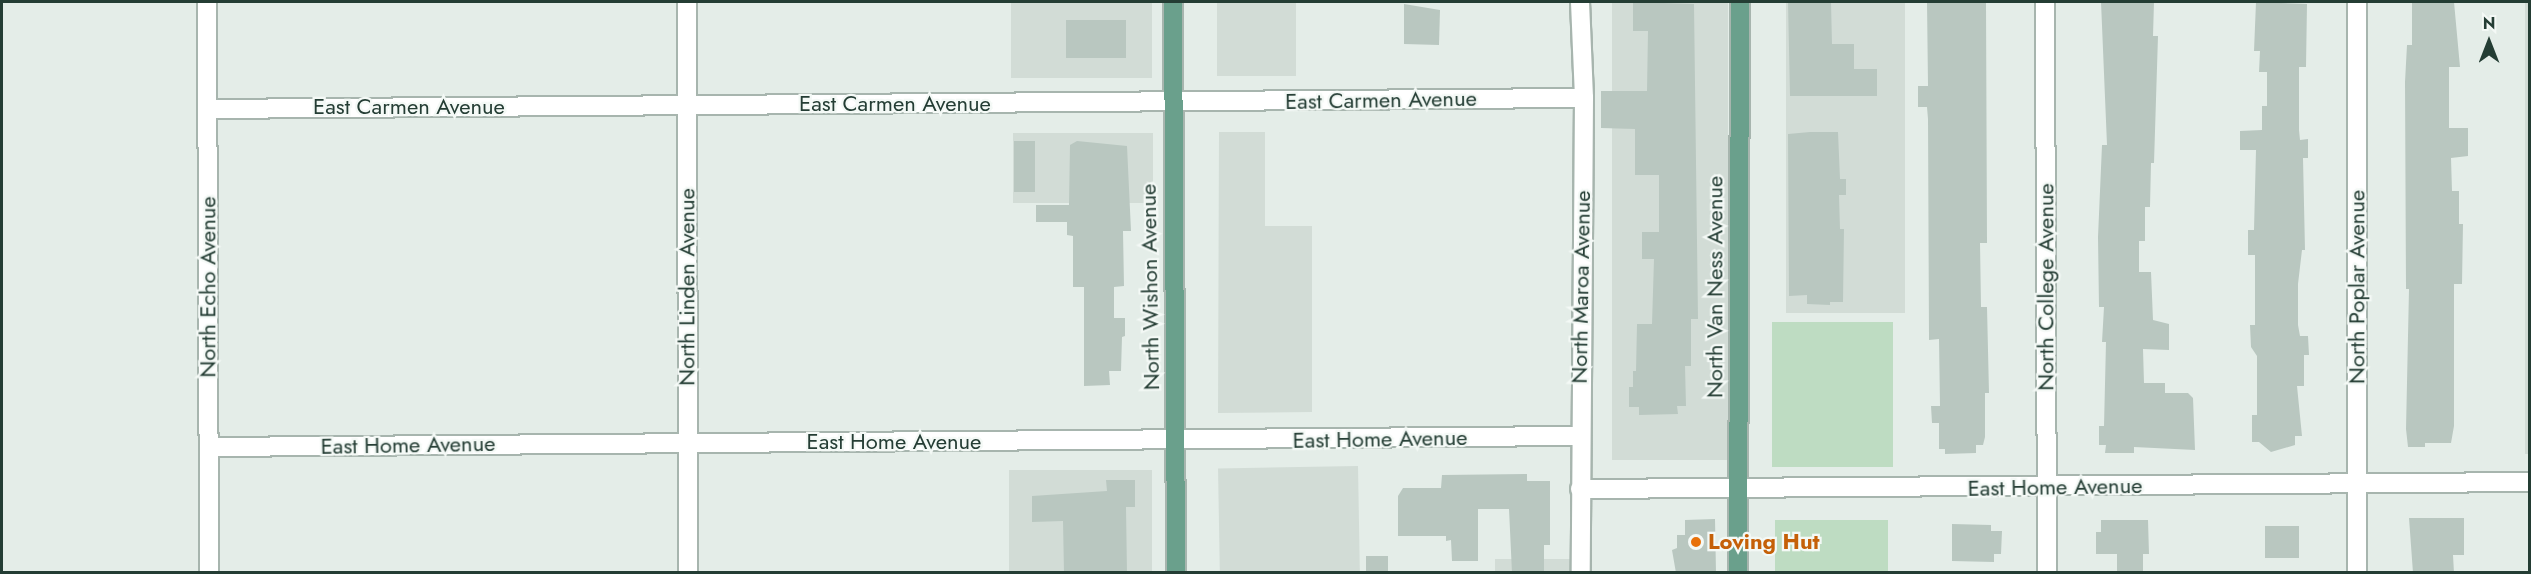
<!DOCTYPE html>
<html>
<head>
<meta charset="utf-8">
<style>
  body { margin:0 }
  #map { position:relative; width:2531px; height:574px; overflow:hidden; background:#e4ede8; font-family:Jost,sans-serif }
  div>[style] { position:absolute }
  .built>* { inset:0; background:#d2dcd6; transform-origin:0 0 }
  .green>* { inset:0; background:#bedcc2; transform-origin:0 0 }
  .building>* { inset:0; background:#b9c7c0; transform-origin:0 0 }
  .roads { filter:drop-shadow(2px 0 #a7b5ae) drop-shadow(-2px 0 #a7b5ae) drop-shadow(0 2px #a7b5ae) drop-shadow(0 -2px #a7b5ae) }
  .minor>* { height:18px; margin:-9px; padding:0 9px; transform-origin:9px; border-radius:9px; background:#fff }
  .major>* { height:18px; margin:-9px; padding:0 9px; transform-origin:9px; border-radius:9px; background:#6aa08c }
  .dots>* { width:16px; height:16px; translate:-50% -50%; box-sizing:border-box; border:3px solid #f4f9f6; border-radius:50% }
  span { translate:-50% -50%; white-space:nowrap; text-align:center; line-height:1.15; -webkit-text-stroke:4.5px #f4f9f6; paint-order:stroke }
  .street-label { font-size:22px; color:#243d34 }
  .food-label { font-size:22px; color:#c56008; font-weight:700 }
  .left { translate:0 -50%; text-align:left }
  .frame { position:absolute; inset:0; border:3px solid #243d34; pointer-events:none }
  .north { position:absolute; left:2459px; top:12px; width:60px; height:60px; -webkit-text-stroke:4px #f4f9f6; paint-order:stroke; rotate:0deg; font-size:16px; font-weight:700; line-height:24px; text-align:center; color:#243d34 }
  .north::after { content:''; display:block; margin:auto; width:21px; height:27px; background:#243d34; clip-path:polygon(50% 0,100% 100%,50% 72%,0 100%) }
</style>
</head>
<body>
<div id="map">
  <div class="built">
    <i style="left:1011px;top:2px;width:141px;height:76px"></i>
    <i style="left:1217px;top:2px;width:79px;height:74px"></i>
    <i style="left:1612px;top:2px;width:116px;height:458px"></i>
    <i style="left:1786px;top:2px;width:119px;height:311px"></i>
    <i style="left:2525px;top:2px;width:5px;height:452px"></i>
    <i style="clip-path:polygon(1219px 132px,1265px 132px,1265px 226px,1312px 226px,1312px 412px,1218px 413px)"></i>
    <i style="left:1153px;top:133px;width:70px;height:140px;rotate:90deg"></i>
    <i style="left:1358px;top:466px;width:106px;height:140px;rotate:89deg"></i>
    <i style="left:1152px;top:470px;width:102px;height:143px;rotate:90deg"></i>
    <i style="left:1495px;top:559px;width:80px;height:13px"></i>
  </div>
  <div class="green">
    <i style="left:1772px;top:322px;width:121px;height:145px"></i>
    <i style="left:1775px;top:520px;width:113px;height:52px"></i>
  </div>
  <div class="building">
    <i style="clip-path:polygon(1633px 2px,1694px 4px,1698px 319px,1691px 319px,1691px 366px,1685px 366px,1686px 406px,1677px 406px,1678px 414px,1639px 415px,1639px 407px,1629px 407px,1629px 387px,1633px 387px,1633px 371px,1636px 371px,1637px 324px,1652px 324px,1654px 259px,1642px 259px,1642px 232px,1659px 232px,1659px 175px,1635px 175px,1635px 129px,1601px 128px,1601px 91px,1647px 91px,1648px 31px,1633px 31px)"></i>
    <i style="clip-path:polygon(1788px 2px,1831px 2px,1832px 44px,1854px 44px,1854px 69px,1877px 69px,1877px 96px,1790px 96px)"></i>
    <i style="clip-path:polygon(1927px 2px,1986px 2px,1987px 243px,1980px 243px,1981px 307px,1987px 307px,1989px 393px,1985px 393px,1985px 437px,1983px 445px,1976px 445px,1976px 453px,1945px 454px,1945px 449px,1939px 449px,1939px 423px,1932px 423px,1931px 406px,1940px 406px,1939px 339px,1929px 340px,1928px 119px,1927px 107px,1918px 107px,1918px 86px,1928px 86px)"></i>
    <i style="clip-path:polygon(2101px 2px,2154px 2px,2153px 36px,2158px 36px,2154px 163px,2151px 163px,2150px 207px,2145px 207px,2145px 241px,2139px 241px,2139px 272px,2151px 272px,2153px 320px,2169px 324px,2169px 350px,2143px 349px,2144px 383px,2165px 383px,2165px 393px,2188px 393px,2193px 398px,2195px 450px,2134px 447px,2134px 453px,2105px 453px,2106px 445px,2099px 445px,2099px 426px,2104px 426px,2106px 342px,2102px 342px,2104px 307px,2099px 307px,2098px 237px,2102px 145px,2107px 145px)"></i>
    <i style="clip-path:polygon(2256px 2px,2307px 4px,2306px 67px,2299px 67px,2299px 130px,2300px 140px,2308px 139px,2308px 158px,2303px 158px,2305px 250px,2302px 250px,2298px 284px,2298px 325px,2300px 336px,2308px 336px,2309px 355px,2304px 355px,2304px 386px,2297px 386px,2302px 436px,2295px 436px,2295px 445px,2271px 452px,2259px 442px,2252px 442px,2252px 415px,2257px 415px,2257px 356px,2251px 347px,2250px 325px,2255px 325px,2255px 255px,2248px 255px,2248px 230px,2254px 230px,2256px 150px,2240px 150px,2240px 131px,2262px 130px,2262px 106px,2267px 106px,2267px 72px,2259px 72px,2260px 51px,2254px 51px)"></i>
    <i style="clip-path:polygon(2412px 2px,2454px 2px,2460px 67px,2449px 67px,2449px 128px,2468px 128px,2468px 156px,2451px 158px,2452px 191px,2459px 191px,2459px 224px,2463px 224px,2462px 284px,2454px 284px,2454px 426px,2451px 443px,2425px 443px,2425px 447px,2408px 447px,2406px 429px,2409px 289px,2406px 289px,2405px 82px,2407px 45px,2412px 45px)"></i>
    <i style="clip-path:polygon(1404px 4px,1440px 10px,1439px 45px,1404px 44px)"></i>
    <i style="left:1066px;top:20px;width:60px;height:38px"></i>
    <i style="clip-path:polygon(1810px 132px,1838px 132px,1840px 179px,1846px 179px,1846px 195px,1839px 195px,1840px 229px,1844px 229px,1843px 302px,1830px 302px,1830px 305px,1807px 304px,1807px 295px,1789px 296px,1788px 134px)"></i>
    <i style="left:1014px;top:141px;width:21px;height:51px"></i>
    <i style="clip-path:polygon(1077px 141px,1127px 146px,1131px 231px,1123px 231px,1124px 286px,1114px 287px,1114px 318px,1125px 318px,1125px 336px,1122px 337px,1121px 371px,1109px 371px,1110px 385px,1084px 386px,1084px 287px,1073px 287px,1073px 236px,1067px 235px,1067px 222px,1036px 222px,1036px 205px,1069px 205px,1070px 145px)"></i>
    <i style="clip-path:polygon(1527px 474px,1527px 481px,1550px 481px,1550px 545px,1544px 545px,1544px 573px,1512px 573px,1509px 509px,1478px 509px,1478px 561px,1452px 561px,1451px 540px,1446px 541px,1446px 536px,1398px 536px,1398px 496px,1403px 488px,1441px 488px,1442px 475px)"></i>
    <i style="clip-path:polygon(1106px 480px,1135px 480px,1135px 507px,1126px 507px,1127px 573px,1064px 573px,1063px 521px,1032px 522px,1032px 496px,1107px 491px)"></i>
    <i style="clip-path:polygon(2409px 518px,2464px 518px,2464px 555px,2453px 555px,2454px 573px,2413px 573px)"></i>
    <i style="clip-path:polygon(1715px 519px,1716px 573px,1676px 573px,1672px 550px,1677px 548px,1677px 535px,1685px 535px,1685px 520px)"></i>
    <i style="clip-path:polygon(2101px 520px,2148px 520px,2149px 554px,2143px 554px,2143px 573px,2117px 573px,2117px 554px,2096px 554px,2096px 532px,2101px 532px)"></i>
    <i style="clip-path:polygon(1952px 524px,1991px 525px,1991px 531px,2002px 531px,2001px 554px,1994px 554px,1994px 562px,1952px 561px)"></i>
    <i style="left:2265px;top:526px;width:34px;height:32px"></i>
    <i style="left:1366px;top:556px;width:22px;height:17px"></i>
  </div>
  <div class="roads">
    <div class="minor">
      <i style="left:207px;top:2px;width:570px;rotate:89.8deg"></i>
      <i style="left:687px;top:2px;width:570px;rotate:89.9deg"></i>
      <i style="left:1580px;top:2px;width:96px;rotate:87.6deg"></i>
      <i style="left:1584px;top:98px;width:474px;rotate:90.4deg"></i>
      <i style="left:2045px;top:2px;width:570px;rotate:89.8deg"></i>
      <i style="left:207px;top:109px;width:1377px;rotate:-0.46deg"></i>
      <i style="left:209px;top:447px;width:1371px;rotate:-0.46deg"></i>
      <i style="left:1580px;top:489px;width:950px;rotate:-0.42deg"></i>
      <i style="left:2357px;top:572px;width:570px;rotate:-90deg"></i>
    </div>
    <div class="major">
      <i style="left:1173px;top:2px;width:570px;rotate:89.7deg"></i>
      <i style="left:1738px;top:572px;width:570px;rotate:-89.8deg"></i>
    </div>
  </div>
  <div class="dots">
    <i style="left:1696px;top:542px;background:#e8710a"></i>
  </div>
  <div class="street-label">
    <span style="left:1381px;top:100px;rotate:-1deg">East Carmen Avenue</span>
    <span style="left:895px;top:104px">East Carmen Avenue</span>
    <span style="left:409px;top:107px">East Carmen Avenue</span>
    <span style="left:208px;top:287px;rotate:-90deg">North Echo Avenue</span>
    <span style="left:687px;top:287px;rotate:-90deg">North Linden Avenue</span>
    <span style="left:1150px;top:287px;rotate:-91deg">North Wishon Avenue</span>
    <span style="left:1581px;top:287px;rotate:-89deg">North Maroa Avenue</span>
    <span style="left:1715px;top:287px;rotate:-90deg">North Van Ness Avenue</span>
    <span style="left:2046px;top:287px;rotate:-90deg">North College Avenue</span>
    <span style="left:2357px;top:287px;rotate:-90deg">North Poplar Avenue</span>
    <span style="left:1380px;top:439px;rotate:-1deg">East Home Avenue</span>
    <span style="left:894px;top:442px">East Home Avenue</span>
    <span style="left:408px;top:445px;rotate:-1deg">East Home Avenue</span>
    <span style="left:2055px;top:487px;rotate:-1deg">East Home Avenue</span>
  </div>
  <div class="food-label">
    <span class="left" style="left:1708px;top:542px">Loving Hut</span>
  </div>
  <div class="frame"></div>
  <div class="north">N</div>
</div>
</body>
</html>
